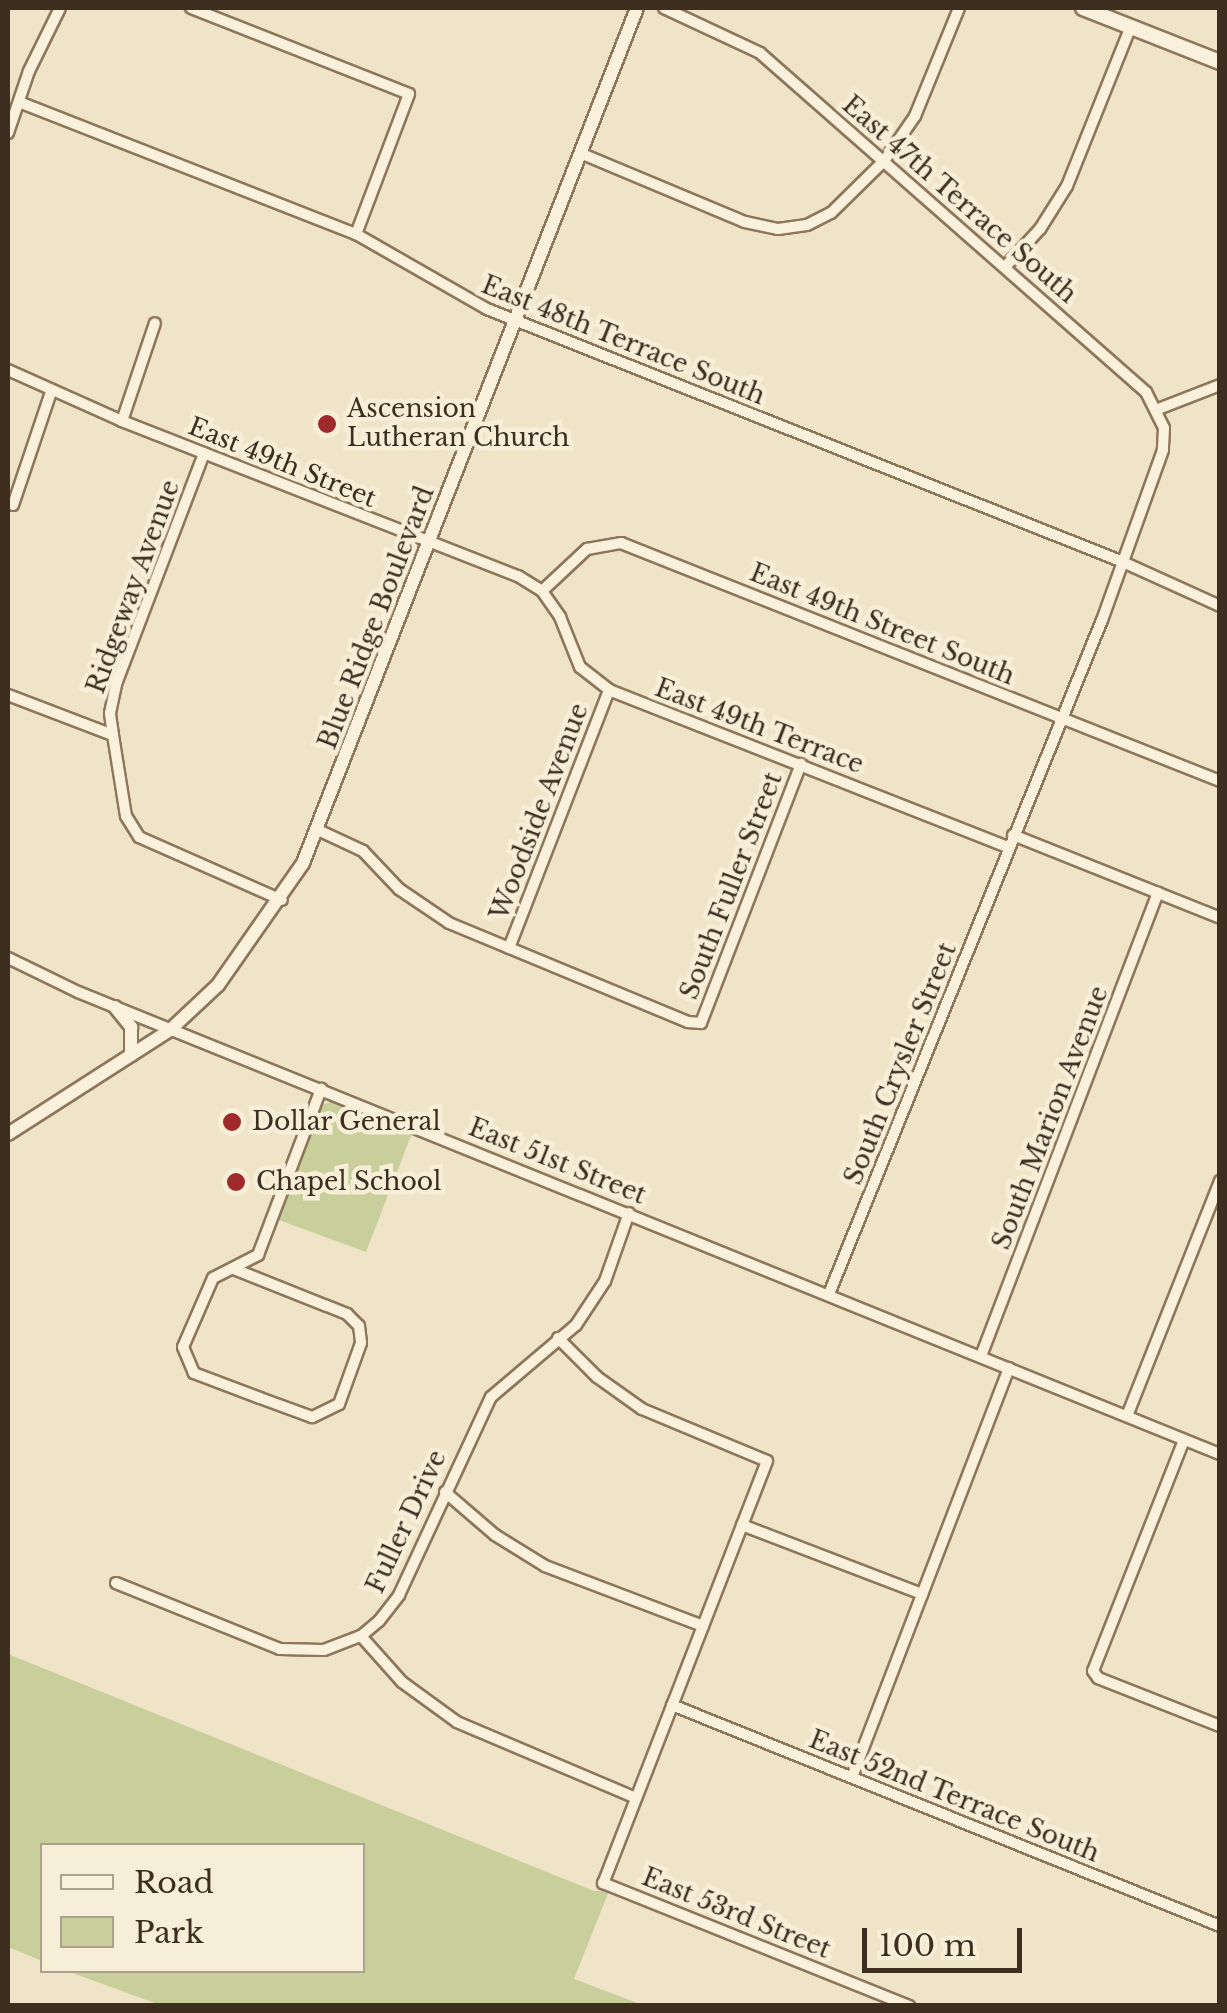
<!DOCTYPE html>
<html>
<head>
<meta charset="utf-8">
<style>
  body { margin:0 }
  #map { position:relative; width:1227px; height:2013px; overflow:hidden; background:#f0e4c8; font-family:"Libre Baskerville",serif }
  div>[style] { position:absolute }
  .green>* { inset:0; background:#c9cf9b }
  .roads { filter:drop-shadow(2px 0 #8d765c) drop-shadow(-2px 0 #8d765c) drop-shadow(0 2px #8d765c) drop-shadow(0 -2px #8d765c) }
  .minor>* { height:10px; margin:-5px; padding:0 5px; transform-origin:5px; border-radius:5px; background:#faf1dc }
  .tertiary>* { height:12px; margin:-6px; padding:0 6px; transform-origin:6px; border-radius:6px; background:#faf1dc }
  .secondary>* { height:14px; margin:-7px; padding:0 7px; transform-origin:7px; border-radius:7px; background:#faf1dc }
  .dots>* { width:28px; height:28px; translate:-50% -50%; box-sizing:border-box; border:5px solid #f7eed8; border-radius:50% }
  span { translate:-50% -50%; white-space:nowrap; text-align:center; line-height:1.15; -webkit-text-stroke:9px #f7eed8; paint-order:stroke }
  .street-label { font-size:25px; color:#3d2e20 }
  .poi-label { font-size:25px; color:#3d2e20 }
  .left { translate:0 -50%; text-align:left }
  .frame { position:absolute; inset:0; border:10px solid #3d2e20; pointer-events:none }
  .legend { position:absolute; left:40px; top:1843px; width:325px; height:130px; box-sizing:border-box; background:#f7eed8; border:2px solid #ada18e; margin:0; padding:12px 18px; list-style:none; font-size:30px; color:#3d2e20 }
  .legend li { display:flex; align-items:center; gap:20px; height:50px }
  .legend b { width:50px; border:2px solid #ada18e }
  .scale { position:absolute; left:862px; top:1928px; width:160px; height:45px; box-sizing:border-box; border:5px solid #3d2e20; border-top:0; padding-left:12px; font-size:30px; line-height:35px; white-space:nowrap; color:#3d2e20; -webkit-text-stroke:8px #f7eed8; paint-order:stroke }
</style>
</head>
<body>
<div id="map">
  <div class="green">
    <i style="clip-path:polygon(334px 1101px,412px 1133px,366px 1252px,279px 1220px,322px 1105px)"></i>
    <i style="clip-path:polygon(8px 1654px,594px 1891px,609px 1891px,574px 1979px,643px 2005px,160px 2005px,67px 1971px,362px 1970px,362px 1846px,42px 1846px,42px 1961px,8px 1947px)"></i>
  </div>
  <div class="roads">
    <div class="minor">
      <i style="left:191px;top:8px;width:234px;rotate:21.5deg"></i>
      <i style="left:409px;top:94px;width:150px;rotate:110.7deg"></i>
      <i style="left:664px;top:8px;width:106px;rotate:25.1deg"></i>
      <i style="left:760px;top:53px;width:514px;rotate:41.29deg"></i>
      <i style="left:1146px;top:392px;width:40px;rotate:63.4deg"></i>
      <i style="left:1164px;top:428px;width:22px;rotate:93deg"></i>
      <i style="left:1163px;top:450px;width:181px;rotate:109.7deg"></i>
      <i style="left:1102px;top:620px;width:727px;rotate:112.05deg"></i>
      <i style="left:19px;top:102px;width:362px;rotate:21.4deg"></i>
      <i style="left:356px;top:234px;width:151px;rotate:29.8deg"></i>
      <i style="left:487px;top:309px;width:684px;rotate:21.69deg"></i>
      <i style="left:1123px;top:562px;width:107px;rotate:24.4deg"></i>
      <i style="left:8px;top:133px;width:65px;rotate:-71.3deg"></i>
      <i style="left:29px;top:71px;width:70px;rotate:-63.8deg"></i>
      <i style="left:580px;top:153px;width:179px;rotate:22.7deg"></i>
      <i style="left:745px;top:222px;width:34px;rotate:12deg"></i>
      <i style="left:778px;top:229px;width:29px;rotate:-8deg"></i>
      <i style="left:807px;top:225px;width:27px;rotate:-27deg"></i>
      <i style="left:831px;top:213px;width:74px;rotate:-44.5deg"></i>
      <i style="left:884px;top:161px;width:55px;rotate:-55.4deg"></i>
      <i style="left:915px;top:116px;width:117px;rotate:-67.8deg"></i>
      <i style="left:1005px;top:267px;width:52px;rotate:-47.4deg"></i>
      <i style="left:1040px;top:229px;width:51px;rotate:-57.9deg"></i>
      <i style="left:1067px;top:186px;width:172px;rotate:-68.2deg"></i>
      <i style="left:8px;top:370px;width:125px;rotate:24.1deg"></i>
      <i style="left:122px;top:421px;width:425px;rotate:21.4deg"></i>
      <i style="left:518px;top:576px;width:28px;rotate:32deg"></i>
      <i style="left:542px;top:591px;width:32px;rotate:55deg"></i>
      <i style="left:560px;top:617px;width:54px;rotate:68.2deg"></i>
      <i style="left:580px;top:667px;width:37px;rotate:38deg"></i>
      <i style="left:609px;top:690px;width:429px;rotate:21.5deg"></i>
      <i style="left:1158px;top:409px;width:66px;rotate:-21.2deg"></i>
      <i style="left:122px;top:421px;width:103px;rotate:-71.4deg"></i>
      <i style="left:13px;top:505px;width:119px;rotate:-71.4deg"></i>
      <i style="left:542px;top:591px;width:62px;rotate:-43deg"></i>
      <i style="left:587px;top:549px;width:35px;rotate:-10deg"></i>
      <i style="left:621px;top:543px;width:645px;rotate:21.67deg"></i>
      <i style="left:8px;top:695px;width:112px;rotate:20.9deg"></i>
      <i style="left:113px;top:735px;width:82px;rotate:80.9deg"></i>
      <i style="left:126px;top:816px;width:25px;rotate:58deg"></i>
      <i style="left:139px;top:837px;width:156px;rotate:23.8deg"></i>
      <i style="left:113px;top:735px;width:22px;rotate:-98deg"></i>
      <i style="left:110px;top:713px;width:30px;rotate:-78deg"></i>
      <i style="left:116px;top:684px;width:247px;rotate:-69.1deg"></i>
      <i style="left:318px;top:830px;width:50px;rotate:25deg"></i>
      <i style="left:363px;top:851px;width:52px;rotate:46.5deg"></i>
      <i style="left:399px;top:889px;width:60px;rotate:34.2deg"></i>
      <i style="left:449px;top:923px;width:259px;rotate:22.5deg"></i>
      <i style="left:688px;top:1022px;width:13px;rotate:4deg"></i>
      <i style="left:701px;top:1023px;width:278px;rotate:-68.9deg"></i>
      <i style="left:1013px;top:835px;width:223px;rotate:21.8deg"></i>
      <i style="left:509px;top:948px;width:277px;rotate:-68.8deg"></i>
      <i style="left:8px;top:958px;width:78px;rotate:25.9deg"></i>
      <i style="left:78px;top:992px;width:1232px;rotate:22.03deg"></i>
      <i style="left:234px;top:1269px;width:122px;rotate:21.7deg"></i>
      <i style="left:347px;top:1314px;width:17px;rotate:45deg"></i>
      <i style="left:359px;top:1326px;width:17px;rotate:83deg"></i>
      <i style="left:361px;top:1343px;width:65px;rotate:109.8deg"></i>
      <i style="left:339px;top:1404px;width:30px;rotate:154deg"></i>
      <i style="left:312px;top:1417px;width:55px;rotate:-159.9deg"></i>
      <i style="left:260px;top:1398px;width:71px;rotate:-159.3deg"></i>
      <i style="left:194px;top:1373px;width:28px;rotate:-113deg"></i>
      <i style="left:183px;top:1347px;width:75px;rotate:-66.5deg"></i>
      <i style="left:213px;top:1278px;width:51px;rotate:-27.1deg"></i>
      <i style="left:258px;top:1255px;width:178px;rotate:-69.2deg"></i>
      <i style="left:558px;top:1338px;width:55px;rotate:45deg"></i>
      <i style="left:597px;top:1377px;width:55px;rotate:35.4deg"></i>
      <i style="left:642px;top:1409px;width:135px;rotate:22.6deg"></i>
      <i style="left:767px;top:1461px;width:453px;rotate:111.2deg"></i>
      <i style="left:603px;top:1883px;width:330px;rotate:21.9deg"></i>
      <i style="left:981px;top:1356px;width:496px;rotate:-69.1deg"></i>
      <i style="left:1127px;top:1416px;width:253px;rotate:-68.4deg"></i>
      <i style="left:1184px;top:1440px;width:248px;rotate:111.5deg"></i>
      <i style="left:1093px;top:1671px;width:9px;rotate:54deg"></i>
      <i style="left:1098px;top:1678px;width:131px;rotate:21.5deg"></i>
      <i style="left:445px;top:1492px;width:66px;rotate:40.7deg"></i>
      <i style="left:495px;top:1535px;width:59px;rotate:31.8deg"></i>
      <i style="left:545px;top:1566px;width:169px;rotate:20.8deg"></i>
      <i style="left:742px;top:1525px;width:193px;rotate:21deg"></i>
      <i style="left:116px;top:1583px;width:177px;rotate:21.9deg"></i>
      <i style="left:280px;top:1649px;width:44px;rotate:1.3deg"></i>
      <i style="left:324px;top:1650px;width:40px;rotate:-21deg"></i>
      <i style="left:361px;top:1636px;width:23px;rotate:-40deg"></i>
      <i style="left:379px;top:1621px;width:33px;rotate:-52deg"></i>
      <i style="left:399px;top:1595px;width:218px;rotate:-65.1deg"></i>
      <i style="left:491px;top:1397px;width:111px;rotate:-40.3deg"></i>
      <i style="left:576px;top:1325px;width:53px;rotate:-56.6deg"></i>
      <i style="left:605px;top:1281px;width:72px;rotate:-70.6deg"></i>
      <i style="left:361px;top:1636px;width:62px;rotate:48.3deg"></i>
      <i style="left:402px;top:1682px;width:68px;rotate:36deg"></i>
      <i style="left:457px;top:1722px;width:194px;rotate:23deg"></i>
      <i style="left:672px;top:1705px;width:591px;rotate:21.96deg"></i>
      <i style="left:852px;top:1777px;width:438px;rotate:-69deg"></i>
    </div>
    <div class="tertiary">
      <i style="left:115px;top:1007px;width:26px;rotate:51deg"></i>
      <i style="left:131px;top:1027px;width:28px;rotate:90deg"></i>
      <i style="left:8px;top:1134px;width:193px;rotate:-32.7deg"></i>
      <i style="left:170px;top:1030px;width:66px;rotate:-43.2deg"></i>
      <i style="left:218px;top:985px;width:149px;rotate:-55.1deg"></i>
      <i style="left:303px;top:863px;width:918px;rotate:-68.66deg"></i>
    </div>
    <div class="secondary">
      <i style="left:1083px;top:8px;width:147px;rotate:21.5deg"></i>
    </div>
  </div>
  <div class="dots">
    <i style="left:327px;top:424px;background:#9e2a2b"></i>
    <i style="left:232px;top:1122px;background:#9e2a2b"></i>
    <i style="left:236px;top:1182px;background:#9e2a2b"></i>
  </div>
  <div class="street-label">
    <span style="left:959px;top:200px;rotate:41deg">East 47th Terrace South</span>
    <span style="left:623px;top:341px;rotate:22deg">East 48th Terrace South</span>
    <span style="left:282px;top:463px;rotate:22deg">East 49th Street</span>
    <span style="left:134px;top:587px;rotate:-70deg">Ridgeway Avenue</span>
    <span style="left:377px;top:618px;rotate:-69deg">Blue Ridge Boulevard</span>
    <span style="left:882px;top:625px;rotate:22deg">East 49th Street South</span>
    <span style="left:759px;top:727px;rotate:21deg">East 49th Terrace</span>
    <span style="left:540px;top:812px;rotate:-69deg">Woodside Avenue</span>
    <span style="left:732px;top:886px;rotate:-69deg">South Fuller Street</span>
    <span style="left:901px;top:1064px;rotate:-68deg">South Crysler Street</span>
    <span style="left:1051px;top:1118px;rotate:-69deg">South Marion Avenue</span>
    <span style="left:557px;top:1162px;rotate:22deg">East 51st Street</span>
    <span style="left:407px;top:1522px;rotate:-65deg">Fuller Drive</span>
    <span style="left:954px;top:1797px;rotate:22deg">East 52nd Terrace South</span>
    <span style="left:736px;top:1914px;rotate:22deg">East 53rd Street</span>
  </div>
  <div class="poi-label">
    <span class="left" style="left:347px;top:424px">Ascension<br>Lutheran Church</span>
    <span class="left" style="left:252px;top:1122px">Dollar General</span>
    <span class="left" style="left:256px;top:1182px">Chapel School</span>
  </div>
  <div class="frame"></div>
  <ul class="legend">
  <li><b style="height:12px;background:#faf1dc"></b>Road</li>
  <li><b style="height:28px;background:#c9cf9b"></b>Park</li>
  </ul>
  <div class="scale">100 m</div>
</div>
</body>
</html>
